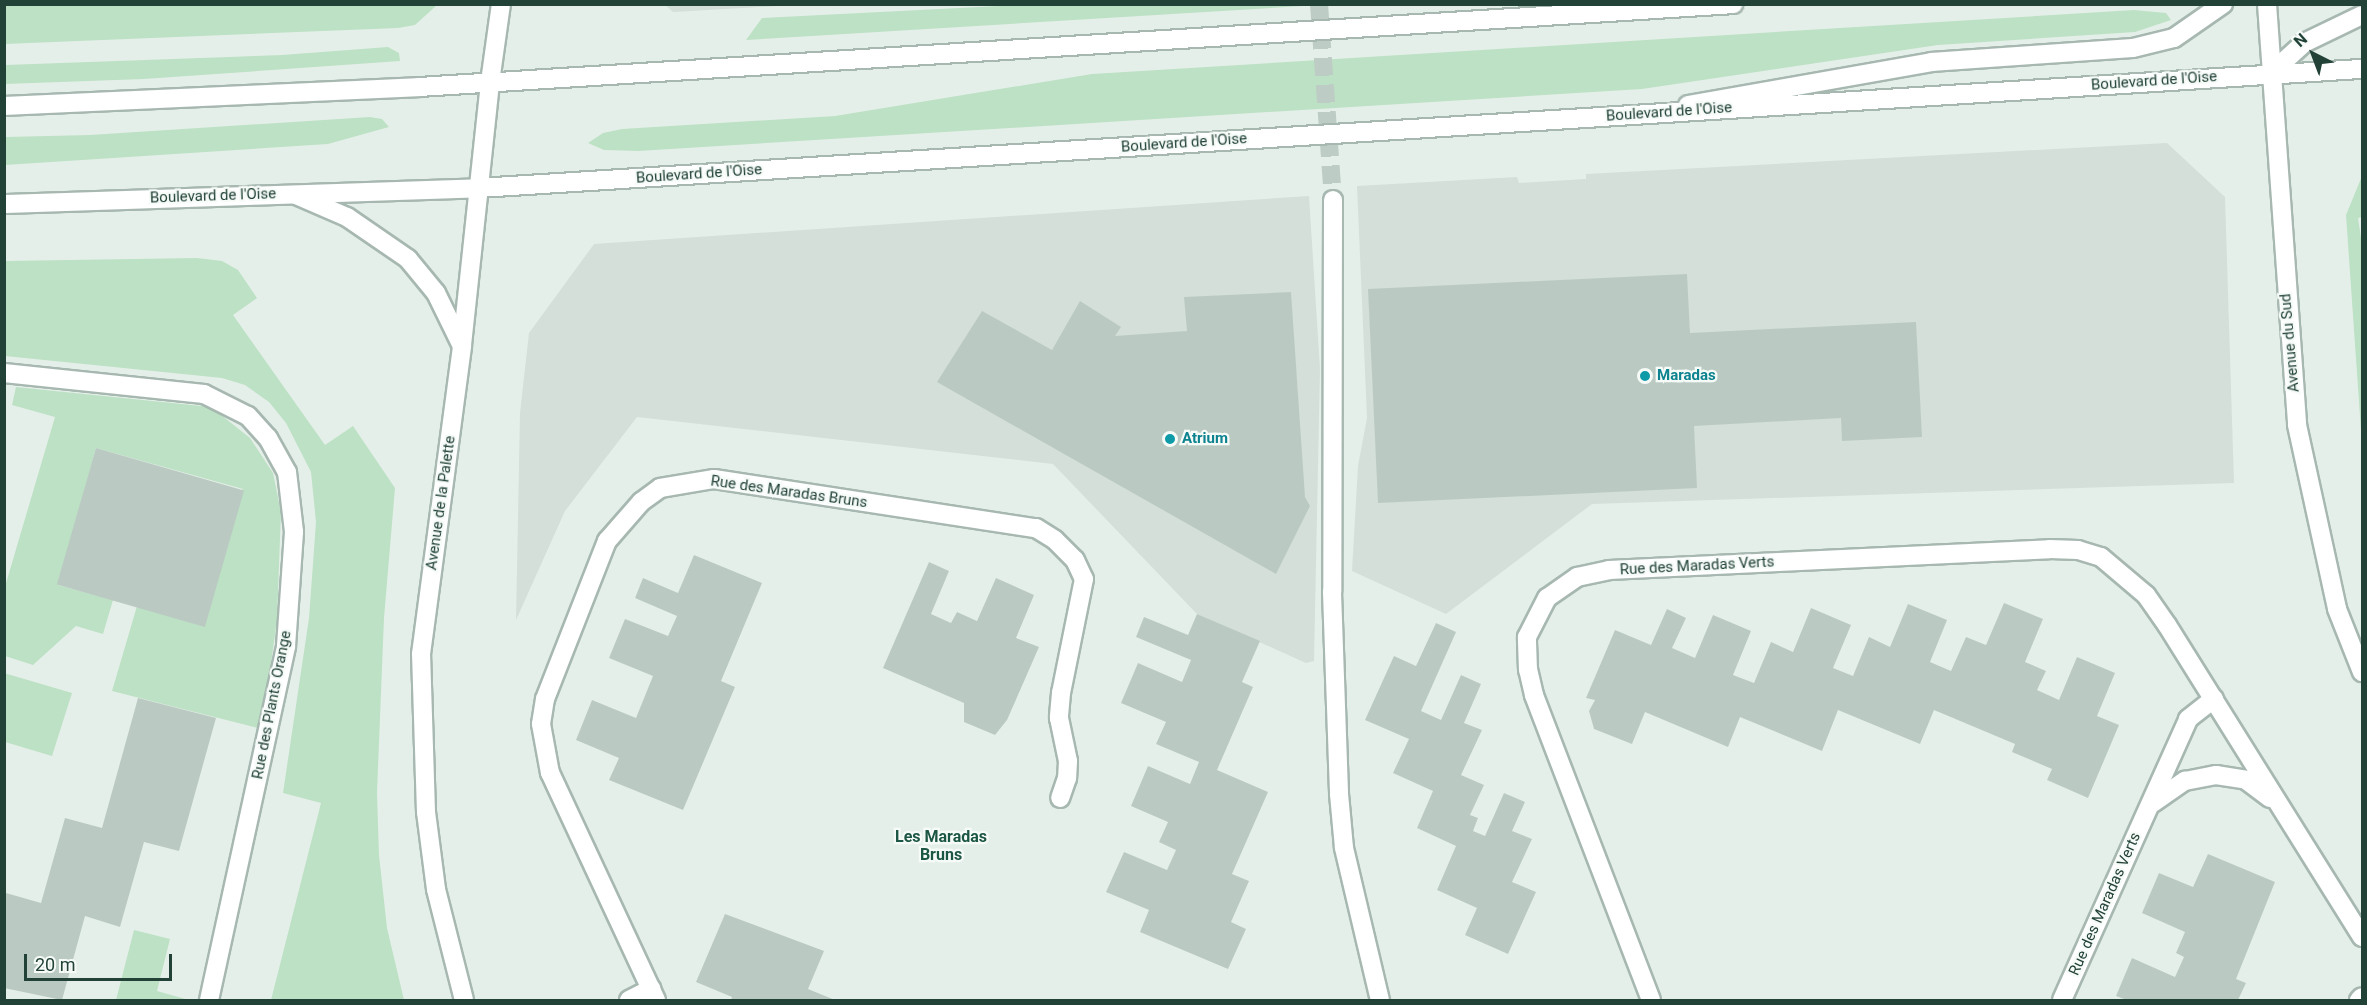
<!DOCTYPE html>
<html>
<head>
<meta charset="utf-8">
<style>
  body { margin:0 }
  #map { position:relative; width:2367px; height:1005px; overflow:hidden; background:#e5efea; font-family:Roboto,sans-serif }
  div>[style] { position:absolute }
  .built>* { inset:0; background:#d3dfd8 }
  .green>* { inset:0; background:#bde1c4 }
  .building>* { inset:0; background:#bacac2; transform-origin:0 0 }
  .street-tunnel>* { height:18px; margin-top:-9px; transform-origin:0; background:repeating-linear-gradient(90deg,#beccc6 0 18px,transparent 0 27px) }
  .roads { filter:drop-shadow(2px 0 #a7b8b1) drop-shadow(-2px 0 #a7b8b1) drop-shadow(0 2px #a7b8b1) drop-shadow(0 -2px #a7b8b1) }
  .lane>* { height:18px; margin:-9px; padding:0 9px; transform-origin:9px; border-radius:9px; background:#fff }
  .street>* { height:18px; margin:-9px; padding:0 9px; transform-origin:9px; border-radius:9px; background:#fff }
  .secondary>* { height:18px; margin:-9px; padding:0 9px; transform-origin:9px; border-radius:9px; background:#fff }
  .dots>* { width:16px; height:16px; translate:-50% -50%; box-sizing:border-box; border:3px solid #f6fbf8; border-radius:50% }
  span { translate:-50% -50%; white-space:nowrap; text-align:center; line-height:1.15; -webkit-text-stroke:4.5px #f6fbf8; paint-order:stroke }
  .street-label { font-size:15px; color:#224237 }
  .culture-label { font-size:15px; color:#0d838f; font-weight:700 }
  .left { translate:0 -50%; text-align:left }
  .neighbourhood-label { font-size:16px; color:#1c5644; font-weight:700 }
  .frame { position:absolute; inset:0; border:6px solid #224237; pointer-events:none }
  .north { position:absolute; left:2283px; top:24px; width:60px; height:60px; -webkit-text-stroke:4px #f6fbf8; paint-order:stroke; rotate:318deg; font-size:16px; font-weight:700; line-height:24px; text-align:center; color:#224237 }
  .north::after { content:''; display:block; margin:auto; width:21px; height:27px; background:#224237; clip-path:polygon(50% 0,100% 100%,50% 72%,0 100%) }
  .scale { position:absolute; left:24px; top:954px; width:148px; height:27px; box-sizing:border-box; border:3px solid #224237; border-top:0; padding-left:8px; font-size:18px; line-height:21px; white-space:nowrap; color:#224237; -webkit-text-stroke:4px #f6fbf8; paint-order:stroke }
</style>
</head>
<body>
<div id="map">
  <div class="built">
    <i style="clip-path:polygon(665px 5px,796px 5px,673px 12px)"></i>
    <i style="clip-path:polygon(2167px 143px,2225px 197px,2234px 483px,1592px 504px,1446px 614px,1352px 571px,1358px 466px,1367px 418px,1357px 186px,1517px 177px,1519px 183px,1586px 179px,1586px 174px)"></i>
    <i style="clip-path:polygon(1309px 196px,1320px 369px,1314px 661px,1306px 663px,1197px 614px,1053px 464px,637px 417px,565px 511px,516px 620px,520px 413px,529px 333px,594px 244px)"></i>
  </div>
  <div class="green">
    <i style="clip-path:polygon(1040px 4px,1320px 5px,746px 40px,762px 18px)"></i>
    <i style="clip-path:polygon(4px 5px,5px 4px,437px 5px,415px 25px,398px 28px,5px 44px)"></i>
    <i style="clip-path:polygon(2134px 10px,2166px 13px,2171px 20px,2135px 32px,1938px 45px,1642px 89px,638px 151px,604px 150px,588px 143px,603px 133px,622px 129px,835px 116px,1092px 74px)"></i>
    <i style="clip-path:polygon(388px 47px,399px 53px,400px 61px,144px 79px,5px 84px,5px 65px,282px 55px)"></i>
    <i style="clip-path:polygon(370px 117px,382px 119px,389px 127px,328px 144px,5px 165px,5px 137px,90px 135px)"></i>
    <i style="clip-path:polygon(2362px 176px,2362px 217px,2358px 218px,2362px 245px,2362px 445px,2346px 215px)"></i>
    <i style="clip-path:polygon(197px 258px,222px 261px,238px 270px,257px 298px,233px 315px,325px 445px,353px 426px,395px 488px,384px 618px,377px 793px,379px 855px,387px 928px,404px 1000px,271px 1000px,321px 803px,283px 793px,309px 618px,316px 522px,311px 472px,286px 423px,269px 402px,245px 385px,222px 378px,5px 356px,5px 261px)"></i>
    <i style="clip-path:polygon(16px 387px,211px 407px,250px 438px,273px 473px,281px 512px,277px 620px,262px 729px,112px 691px,137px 606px,243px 489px,96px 448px,58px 585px,113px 600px,103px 634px,76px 626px,33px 665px,5px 656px,4px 590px,55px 417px,12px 405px)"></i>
    <i style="clip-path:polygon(4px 673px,72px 693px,52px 756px,5px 742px)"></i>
    <i style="clip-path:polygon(134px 930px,170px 939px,157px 991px,189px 1000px,116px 1000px)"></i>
  </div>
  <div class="building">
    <i style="clip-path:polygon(1687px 274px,1690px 333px,1916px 322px,1922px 437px,1842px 441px,1841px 418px,1694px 426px,1697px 488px,1378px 503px,1368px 289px)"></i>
    <i style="clip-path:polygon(1291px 292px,1305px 497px,1310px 506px,1276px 574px,937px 382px,982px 311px,1052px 350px,1080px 301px,1121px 327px,1115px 336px,1187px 331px,1184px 297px)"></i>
    <i style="left:96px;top:448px;width:154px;height:142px;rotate:16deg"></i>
    <i style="clip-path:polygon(694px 555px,762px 583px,721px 681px,735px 687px,683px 810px,609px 780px,619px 758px,576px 740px,592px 700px,636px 718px,653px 676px,609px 658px,625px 619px,668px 636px,677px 616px,635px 598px,643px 578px,678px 593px)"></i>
    <i style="clip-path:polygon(929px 562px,949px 571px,931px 614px,951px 623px,957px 612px,977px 621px,996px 578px,1034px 595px,1016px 638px,1039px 647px,1007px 720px,995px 735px,964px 722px,964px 703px,883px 668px)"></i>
    <i style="clip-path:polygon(2004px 603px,2043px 619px,2025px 662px,2046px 671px,2037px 690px,2059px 700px,2077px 657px,2115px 673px,2097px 716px,2119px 725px,2088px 798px,2047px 780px,2052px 769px,2012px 752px,2015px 744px,1934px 710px,1920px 744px,1838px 710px,1822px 751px,1740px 717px,1728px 747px,1645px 712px,1632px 744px,1594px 729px,1589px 711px,1595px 700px,1586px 698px,1615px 630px,1651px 645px,1667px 609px,1686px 618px,1672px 648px,1695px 658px,1713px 615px,1751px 631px,1733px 675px,1754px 683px,1771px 642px,1793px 652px,1811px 608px,1851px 625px,1833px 668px,1853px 676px,1869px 637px,1890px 647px,1908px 604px,1947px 620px,1930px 662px,1951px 671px,1966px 637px,1986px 645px)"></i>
    <i style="clip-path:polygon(1197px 614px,1260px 641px,1242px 682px,1253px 687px,1217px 770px,1268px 792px,1232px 874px,1249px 881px,1231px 922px,1246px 929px,1228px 969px,1140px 932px,1149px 910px,1106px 892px,1124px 852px,1167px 870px,1176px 850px,1159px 842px,1168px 822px,1131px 806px,1148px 766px,1190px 784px,1199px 762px,1156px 744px,1166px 722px,1121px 703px,1138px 663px,1182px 682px,1191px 660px,1136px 637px,1144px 617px,1188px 635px)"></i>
    <i style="clip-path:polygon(1436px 623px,1456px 632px,1421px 711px,1441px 720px,1461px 675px,1481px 684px,1464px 723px,1482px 730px,1461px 775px,1484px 785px,1470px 815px,1478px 818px,1473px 831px,1485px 836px,1504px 793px,1525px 802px,1512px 831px,1532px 839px,1512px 882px,1536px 892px,1508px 954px,1465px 935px,1477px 908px,1437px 890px,1456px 846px,1417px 828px,1433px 791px,1393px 773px,1409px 739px,1365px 720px,1394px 656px,1416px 666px)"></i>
    <i style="clip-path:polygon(138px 698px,216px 718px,179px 851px,144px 842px,120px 927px,85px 916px,62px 1000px,4px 988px,6px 893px,41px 903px,65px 818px,102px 828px)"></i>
    <i style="clip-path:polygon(2208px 854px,2275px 882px,2236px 979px,2246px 983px,2238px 1000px,2127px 1000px,2116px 996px,2132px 958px,2175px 977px,2184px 957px,2176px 953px,2185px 932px,2142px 913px,2159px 873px,2193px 887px)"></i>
    <i style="clip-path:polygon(725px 914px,824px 951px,808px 989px,835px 1000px,731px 1000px,732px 997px,696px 982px)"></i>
  </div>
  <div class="street-tunnel">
    <i style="left:1319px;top:4px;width:196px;rotate:85.9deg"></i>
  </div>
  <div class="roads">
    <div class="lane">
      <i style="left:4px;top:373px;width:201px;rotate:6deg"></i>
      <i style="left:204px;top:394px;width:49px;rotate:26.6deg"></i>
      <i style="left:248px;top:416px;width:30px;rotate:48deg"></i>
      <i style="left:268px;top:438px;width:39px;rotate:61deg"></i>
      <i style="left:287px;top:472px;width:60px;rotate:83.3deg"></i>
      <i style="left:294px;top:532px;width:115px;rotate:94deg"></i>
      <i style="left:286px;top:647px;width:361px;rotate:102.3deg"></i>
      <i style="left:2153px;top:803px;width:39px;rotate:-35deg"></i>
      <i style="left:2185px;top:781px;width:32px;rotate:-11deg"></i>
      <i style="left:2216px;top:775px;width:30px;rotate:9deg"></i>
      <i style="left:2246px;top:780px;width:30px;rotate:37deg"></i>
      <i style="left:629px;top:1000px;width:25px;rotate:-27deg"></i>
      <i style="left:656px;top:1000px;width:251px;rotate:-115deg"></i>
      <i style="left:550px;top:773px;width:50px;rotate:-100.4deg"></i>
      <i style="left:541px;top:724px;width:25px;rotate:-81deg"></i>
      <i style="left:545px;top:699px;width:170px;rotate:-68.6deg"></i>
      <i style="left:607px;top:541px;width:52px;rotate:-48.9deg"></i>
      <i style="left:641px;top:502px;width:24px;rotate:-36deg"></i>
      <i style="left:660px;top:488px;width:55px;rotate:-9.5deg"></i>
      <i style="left:714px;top:479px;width:326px;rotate:8.7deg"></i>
      <i style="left:1036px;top:528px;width:22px;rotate:32deg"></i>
      <i style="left:1055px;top:540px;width:28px;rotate:45deg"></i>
      <i style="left:1075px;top:560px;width:21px;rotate:65deg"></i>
      <i style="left:1084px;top:579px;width:116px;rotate:101.4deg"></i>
      <i style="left:1061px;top:693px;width:25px;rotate:95deg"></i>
      <i style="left:1059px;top:718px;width:44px;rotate:78.2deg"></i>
      <i style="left:1068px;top:761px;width:17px;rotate:93deg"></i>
      <i style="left:1067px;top:778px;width:21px;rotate:109deg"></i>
      <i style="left:1651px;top:1000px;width:327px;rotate:-111deg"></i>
      <i style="left:1534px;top:695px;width:26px;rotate:-103deg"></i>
      <i style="left:1528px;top:670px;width:33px;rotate:-92deg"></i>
      <i style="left:1527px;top:637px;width:44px;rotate:-62.9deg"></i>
      <i style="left:1547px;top:598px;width:37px;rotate:-35deg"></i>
      <i style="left:1577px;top:577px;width:33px;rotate:-12deg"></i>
      <i style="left:1609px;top:570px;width:441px;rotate:-2.7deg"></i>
      <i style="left:2050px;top:549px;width:28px;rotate:2deg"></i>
      <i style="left:2078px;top:550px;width:24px;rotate:17deg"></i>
      <i style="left:2101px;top:557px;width:59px;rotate:40.2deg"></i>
      <i style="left:2146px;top:595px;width:37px;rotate:55deg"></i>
      <i style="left:2167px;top:625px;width:368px;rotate:58deg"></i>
      <i style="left:2062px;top:1000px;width:308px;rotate:-65.8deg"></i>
      <i style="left:2188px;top:719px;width:33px;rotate:-38deg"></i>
      <i style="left:2359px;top:1000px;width:4px;rotate:-45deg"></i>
    </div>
    <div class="street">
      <i style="left:490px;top:82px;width:79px;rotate:-82deg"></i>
      <i style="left:1688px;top:105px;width:247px;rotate:-10deg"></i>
      <i style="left:1931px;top:62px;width:202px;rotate:-4deg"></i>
      <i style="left:2133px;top:48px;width:42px;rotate:-13.7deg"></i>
      <i style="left:2174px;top:38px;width:60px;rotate:-34.8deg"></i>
      <i style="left:1333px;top:200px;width:392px;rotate:90.1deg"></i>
      <i style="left:1332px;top:592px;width:202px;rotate:88deg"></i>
      <i style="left:1339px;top:794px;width:54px;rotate:84.7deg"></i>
      <i style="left:1344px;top:848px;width:156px;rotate:76.7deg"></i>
    </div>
    <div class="secondary">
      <i style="left:2267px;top:4px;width:422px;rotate:85.9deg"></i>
      <i style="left:2297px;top:425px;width:188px;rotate:77.7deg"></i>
      <i style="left:2337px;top:609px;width:68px;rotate:68.4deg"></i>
      <i style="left:2270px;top:74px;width:46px;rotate:-42.4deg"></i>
      <i style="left:2304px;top:43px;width:64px;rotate:-25.8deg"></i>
      <i style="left:4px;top:106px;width:415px;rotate:-2.6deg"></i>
      <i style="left:419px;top:87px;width:1317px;rotate:-3.61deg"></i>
      <i style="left:296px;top:195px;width:56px;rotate:23.3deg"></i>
      <i style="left:347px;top:217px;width:74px;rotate:34.5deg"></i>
      <i style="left:408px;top:259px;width:44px;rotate:50.5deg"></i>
      <i style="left:436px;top:293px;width:57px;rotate:63.9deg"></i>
      <i style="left:4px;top:204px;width:475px;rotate:-1.9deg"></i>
      <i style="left:479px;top:188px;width:1887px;rotate:-3.62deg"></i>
      <i style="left:464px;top:1000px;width:114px;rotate:-104.2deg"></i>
      <i style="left:436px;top:889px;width:78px;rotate:-97.4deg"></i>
      <i style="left:426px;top:812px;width:158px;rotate:-91.8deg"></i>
      <i style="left:421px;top:654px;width:312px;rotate:-82.4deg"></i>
      <i style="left:462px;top:345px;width:264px;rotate:-83.9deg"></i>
    </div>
  </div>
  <div class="dots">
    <i style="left:1645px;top:376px;background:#0f9aa8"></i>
    <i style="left:1170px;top:439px;background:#0f9aa8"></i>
  </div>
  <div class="street-label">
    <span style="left:2154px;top:81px;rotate:-4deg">Boulevard de l'Oise</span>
    <span style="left:1669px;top:112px;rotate:-4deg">Boulevard de l'Oise</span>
    <span style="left:1184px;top:143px;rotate:-4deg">Boulevard de l'Oise</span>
    <span style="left:699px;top:174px;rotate:-4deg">Boulevard de l'Oise</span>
    <span style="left:213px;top:196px;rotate:-2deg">Boulevard de l'Oise</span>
    <span style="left:2290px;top:343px;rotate:-95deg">Avenue du Sud</span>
    <span style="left:789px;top:492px;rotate:8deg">Rue des Maradas Bruns</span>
    <span style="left:441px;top:503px;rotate:-82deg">Avenue de la Palette</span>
    <span style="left:1697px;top:566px;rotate:-3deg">Rue des Maradas Verts</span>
    <span style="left:272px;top:705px;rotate:-79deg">Rue des Plants Orange</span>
    <span style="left:2105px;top:904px;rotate:-66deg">Rue des Maradas Verts</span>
  </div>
  <div class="culture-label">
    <span class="left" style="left:1657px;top:376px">Maradas</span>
    <span class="left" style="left:1182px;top:439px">Atrium</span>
  </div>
  <div class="neighbourhood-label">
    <span style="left:941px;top:846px">Les Maradas<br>Bruns</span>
  </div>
  <div class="frame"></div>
  <div class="north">N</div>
  <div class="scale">20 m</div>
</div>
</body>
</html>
